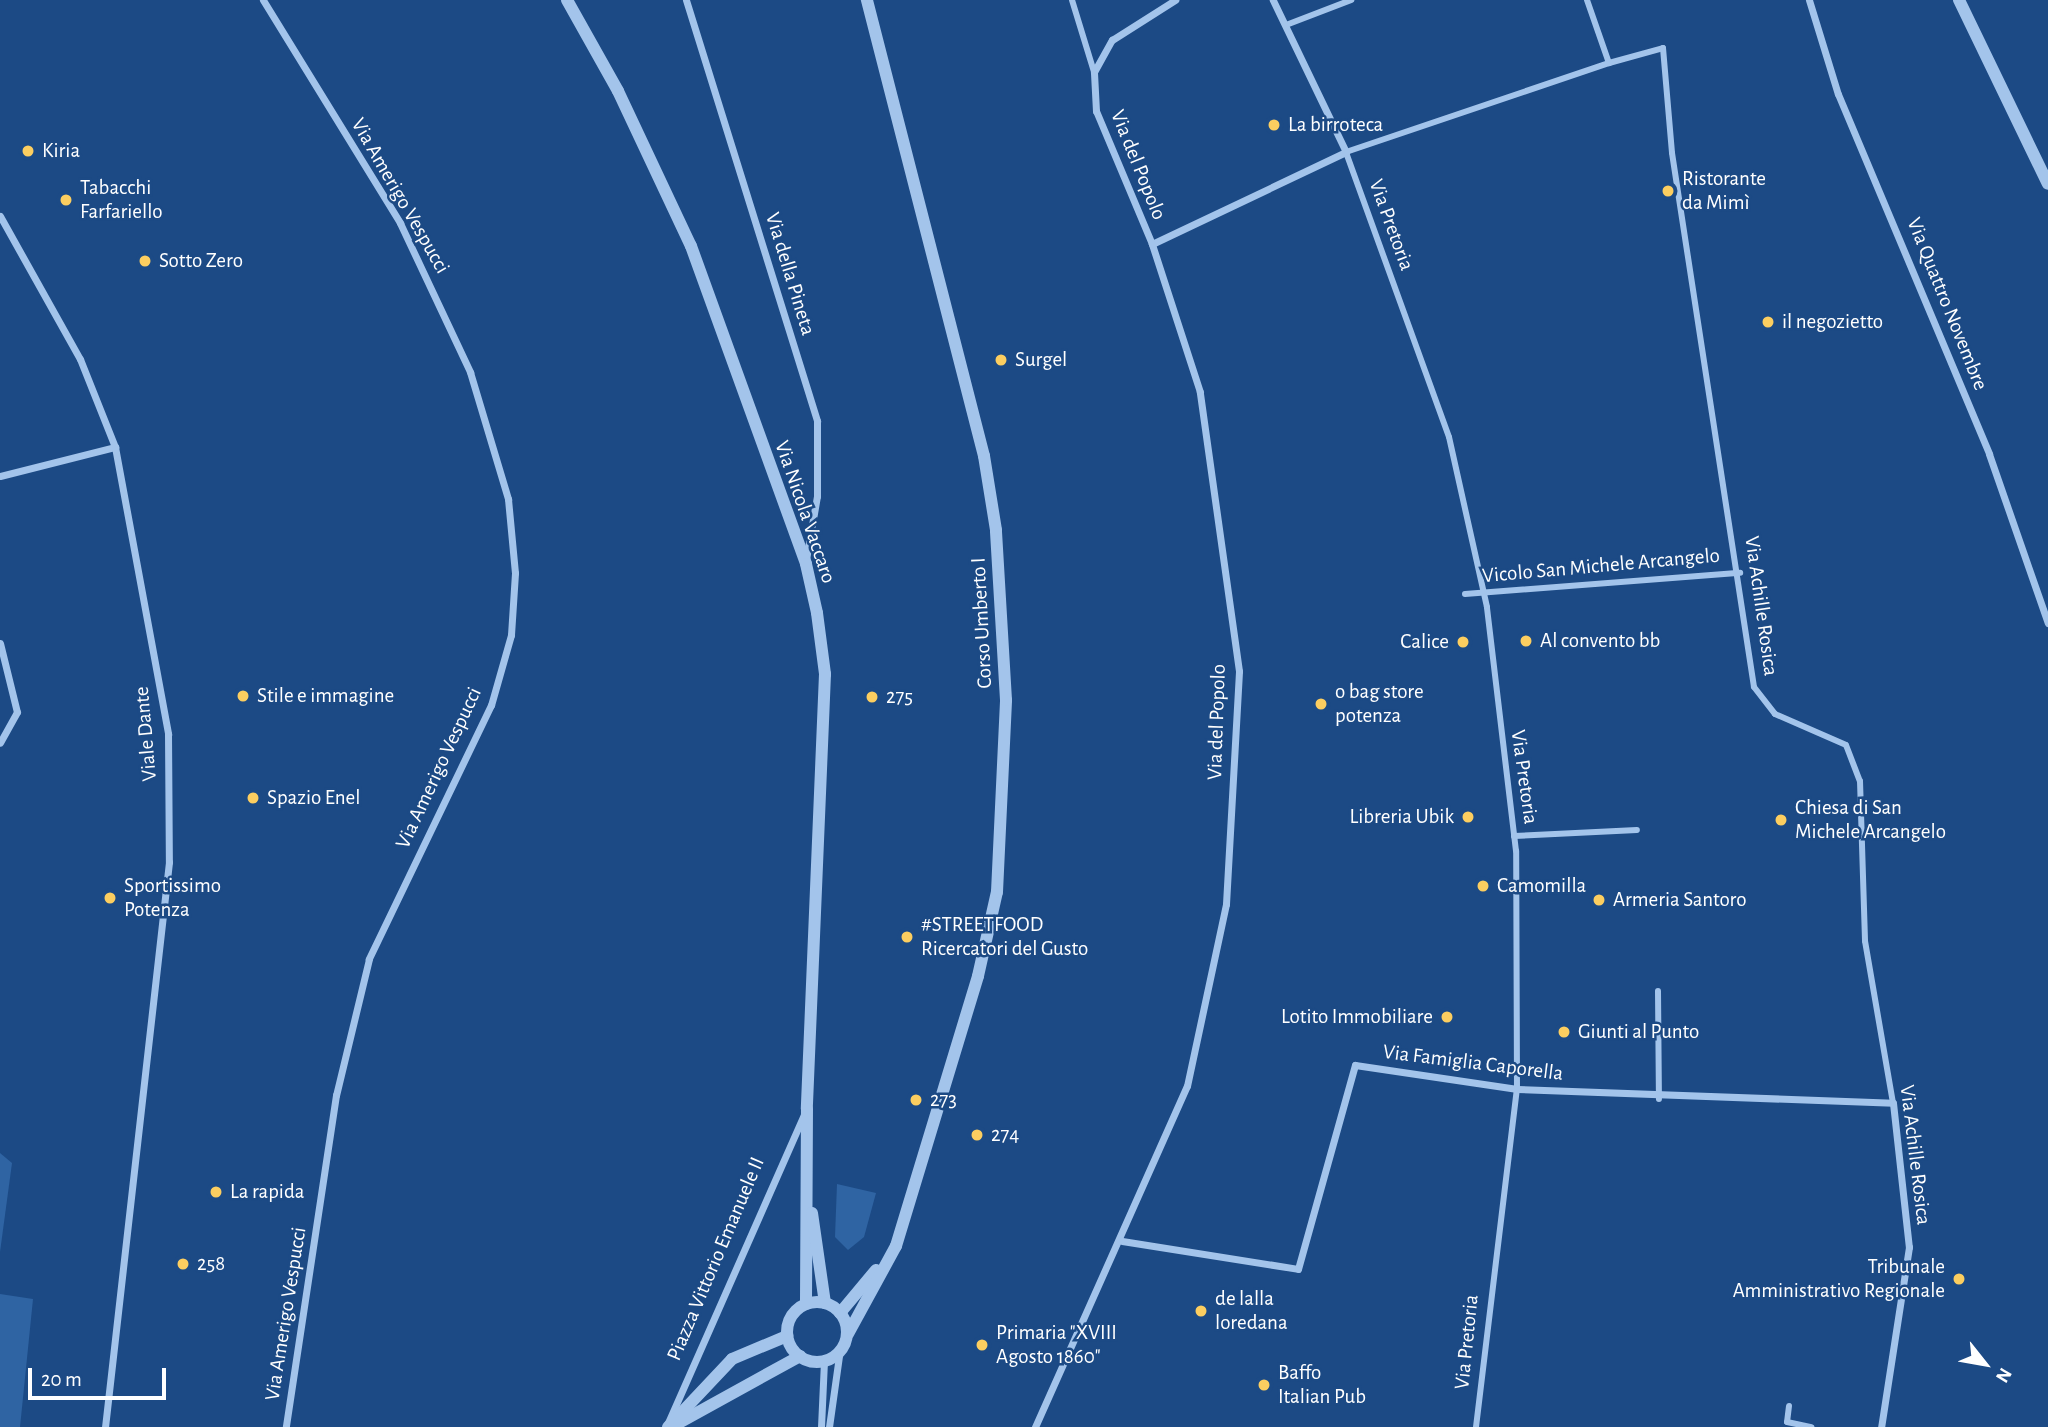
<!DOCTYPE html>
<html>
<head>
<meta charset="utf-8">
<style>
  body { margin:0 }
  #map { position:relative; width:2048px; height:1427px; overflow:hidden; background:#1c4a85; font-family:"Alegreya Sans",sans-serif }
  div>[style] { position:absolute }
  .green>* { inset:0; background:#2f64a3 }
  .pedestrian>* { height:6px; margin:-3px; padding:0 3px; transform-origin:3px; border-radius:3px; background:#a3c4eb }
  .minor>* { height:7px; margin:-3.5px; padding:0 3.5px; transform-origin:3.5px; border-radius:3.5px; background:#a3c4eb }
  .tertiary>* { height:12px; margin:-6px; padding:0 6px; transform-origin:6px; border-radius:6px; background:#a3c4eb }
  .tertiary>.ring { margin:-6px; padding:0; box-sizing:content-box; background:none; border:12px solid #a3c4eb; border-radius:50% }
  .dots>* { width:19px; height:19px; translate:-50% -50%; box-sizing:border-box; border:4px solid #1c4a85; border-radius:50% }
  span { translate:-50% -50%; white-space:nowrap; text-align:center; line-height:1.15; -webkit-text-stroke:5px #1c4a85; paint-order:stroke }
  .poi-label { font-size:21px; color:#fff }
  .left { translate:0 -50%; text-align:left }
  .right { translate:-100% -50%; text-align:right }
  .street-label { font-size:21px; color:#fff }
  .north { position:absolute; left:1950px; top:1329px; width:70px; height:70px; -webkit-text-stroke:5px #1c4a85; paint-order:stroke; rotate:121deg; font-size:19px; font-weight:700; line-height:28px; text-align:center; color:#fff }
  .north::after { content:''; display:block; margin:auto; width:24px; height:32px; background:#fff; clip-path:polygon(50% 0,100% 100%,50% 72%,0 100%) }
  .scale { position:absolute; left:28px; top:1368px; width:138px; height:32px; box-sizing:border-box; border:4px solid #fff; border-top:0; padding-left:9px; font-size:21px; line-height:24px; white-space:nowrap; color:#fff; -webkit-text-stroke:5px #1c4a85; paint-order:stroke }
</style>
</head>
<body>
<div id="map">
  <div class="green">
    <i style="clip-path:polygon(0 1153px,12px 1163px,0 1252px)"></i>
    <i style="clip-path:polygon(837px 1184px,876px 1193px,864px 1237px,848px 1250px,835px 1237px)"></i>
    <i style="clip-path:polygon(0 1294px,33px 1299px,20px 1427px,0 1427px)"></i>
  </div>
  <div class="pedestrian">
    <i style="left:1072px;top:0;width:75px;rotate:73deg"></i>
    <i style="left:1587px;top:0;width:67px;rotate:70.8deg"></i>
    <i style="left:1609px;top:63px;width:56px;rotate:-15.5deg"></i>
    <i style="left:1663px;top:48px;width:105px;rotate:85.1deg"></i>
    <i style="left:1672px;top:153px;width:540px;rotate:81.27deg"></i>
    <i style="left:1754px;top:687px;width:34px;rotate:52deg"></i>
    <i style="left:1775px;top:714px;width:77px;rotate:23.6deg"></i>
    <i style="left:1846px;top:745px;width:39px;rotate:69deg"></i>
    <i style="left:1860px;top:781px;width:160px;rotate:88.2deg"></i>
    <i style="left:1865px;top:941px;width:164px;rotate:80.2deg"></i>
    <i style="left:1286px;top:25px;width:70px;rotate:-21deg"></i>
    <i style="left:1465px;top:594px;width:276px;rotate:-4.4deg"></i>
    <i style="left:1514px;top:836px;width:123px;rotate:-2.8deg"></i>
    <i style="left:1658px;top:991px;width:108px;rotate:89.5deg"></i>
    <i style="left:1789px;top:1406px;width:16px;rotate:97deg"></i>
    <i style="left:1787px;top:1422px;width:25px;rotate:12deg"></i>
    <i style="left:1476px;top:1427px;width:340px;rotate:-83.1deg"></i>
    <i style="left:1517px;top:1089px;width:238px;rotate:-90.2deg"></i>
    <i style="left:1516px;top:851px;width:246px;rotate:-96.8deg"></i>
    <i style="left:1487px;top:607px;width:174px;rotate:-102.6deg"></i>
    <i style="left:1449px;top:437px;width:303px;rotate:-109.9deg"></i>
    <i style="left:1346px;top:152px;width:278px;rotate:-18.7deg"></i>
  </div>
  <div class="minor">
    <i style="left:263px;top:0;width:262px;rotate:58.4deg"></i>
    <i style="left:400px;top:223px;width:165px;rotate:64.8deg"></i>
    <i style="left:470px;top:372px;width:133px;rotate:73.3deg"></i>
    <i style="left:508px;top:499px;width:74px;rotate:84.6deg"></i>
    <i style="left:515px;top:573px;width:62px;rotate:93.7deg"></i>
    <i style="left:511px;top:635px;width:73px;rotate:105.9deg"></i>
    <i style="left:491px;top:705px;width:282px;rotate:115.7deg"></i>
    <i style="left:369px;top:959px;width:140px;rotate:103.6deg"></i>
    <i style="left:336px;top:1095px;width:336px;rotate:98.6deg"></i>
    <i style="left:686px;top:0;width:441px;rotate:72.7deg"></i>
    <i style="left:817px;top:421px;width:75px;rotate:90deg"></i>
    <i style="left:817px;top:496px;width:65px;rotate:99.8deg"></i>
    <i style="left:1809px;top:0;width:98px;rotate:72.9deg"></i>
    <i style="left:1838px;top:94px;width:390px;rotate:67.2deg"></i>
    <i style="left:1989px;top:454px;width:179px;rotate:70.8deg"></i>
    <i style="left:0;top:216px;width:164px;rotate:60.8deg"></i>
    <i style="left:80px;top:359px;width:95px;rotate:68.3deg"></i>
    <i style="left:115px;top:447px;width:292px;rotate:79.5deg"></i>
    <i style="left:168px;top:734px;width:128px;rotate:89.6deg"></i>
    <i style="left:169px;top:862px;width:569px;rotate:96.46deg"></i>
    <i style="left:1152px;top:244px;width:215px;rotate:-25.4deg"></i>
    <i style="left:1346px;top:152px;width:169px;rotate:-115.7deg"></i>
    <i style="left:0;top:476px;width:119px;rotate:-14.2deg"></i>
    <i style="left:0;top:643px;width:71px;rotate:76.2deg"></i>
    <i style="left:17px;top:712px;width:35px;rotate:119deg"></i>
    <i style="left:1122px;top:1241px;width:178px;rotate:9deg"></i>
    <i style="left:1298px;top:1269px;width:212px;rotate:-74.4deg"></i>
    <i style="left:1355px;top:1065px;width:164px;rotate:8.4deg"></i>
    <i style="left:1517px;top:1089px;width:376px;rotate:2.1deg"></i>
    <i style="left:1893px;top:1103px;width:145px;rotate:83.7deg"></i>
    <i style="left:1909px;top:1247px;width:182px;rotate:98.8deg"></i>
    <i style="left:667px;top:1425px;width:342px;rotate:-66.2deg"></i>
    <i style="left:821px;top:1427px;width:66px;rotate:-87.4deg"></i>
    <i style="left:829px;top:1427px;width:79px;rotate:-82deg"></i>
    <i style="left:1035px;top:1427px;width:373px;rotate:-66deg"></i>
    <i style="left:1187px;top:1086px;width:186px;rotate:-77.9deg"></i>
    <i style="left:1226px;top:904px;width:233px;rotate:-86.8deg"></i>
    <i style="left:1239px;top:671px;width:282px;rotate:-98deg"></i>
    <i style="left:1200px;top:392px;width:156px;rotate:-108deg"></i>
    <i style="left:1152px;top:244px;width:144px;rotate:-112.8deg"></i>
    <i style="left:1096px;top:111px;width:39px;rotate:-93deg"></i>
    <i style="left:1094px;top:72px;width:37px;rotate:-61deg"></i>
    <i style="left:1112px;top:40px;width:75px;rotate:-32.4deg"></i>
  </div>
  <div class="tertiary">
    <i style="left:567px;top:0;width:104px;rotate:60.7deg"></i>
    <i style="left:618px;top:91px;width:171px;rotate:64.8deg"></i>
    <i style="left:691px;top:246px;width:338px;rotate:70.1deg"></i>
    <i style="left:806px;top:564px;width:50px;rotate:77.3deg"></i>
    <i style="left:817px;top:613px;width:62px;rotate:82.5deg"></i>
    <i style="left:825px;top:674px;width:435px;rotate:92.4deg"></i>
    <i style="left:807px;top:1109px;width:195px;rotate:90.3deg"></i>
    <i style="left:1959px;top:0;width:204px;rotate:64.2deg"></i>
    <i style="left:812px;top:1213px;width:91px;rotate:81.8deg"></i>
    <i class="ring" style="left:787px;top:1302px;width:48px;height:48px"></i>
    <i style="left:840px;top:1313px;width:56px;rotate:-50.1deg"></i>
    <i style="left:848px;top:1334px;width:100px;rotate:-61.4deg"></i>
    <i style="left:896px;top:1246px;width:282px;rotate:-73.1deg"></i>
    <i style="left:978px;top:976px;width:86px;rotate:-77.3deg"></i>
    <i style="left:997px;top:892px;width:192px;rotate:-87.3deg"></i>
    <i style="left:1006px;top:700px;width:170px;rotate:-93.4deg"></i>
    <i style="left:996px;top:530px;width:75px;rotate:-99.2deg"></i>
    <i style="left:984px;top:456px;width:471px;rotate:-104.4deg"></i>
    <i style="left:675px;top:1425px;width:143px;rotate:-28.9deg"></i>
    <i style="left:668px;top:1427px;width:93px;rotate:-46.7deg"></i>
    <i style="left:732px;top:1359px;width:60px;rotate:-22.7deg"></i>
  </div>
  <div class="dots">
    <i style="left:1274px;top:125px;background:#fcce60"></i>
    <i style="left:28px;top:151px;background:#fcce60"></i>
    <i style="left:1668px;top:191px;background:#fcce60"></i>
    <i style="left:66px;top:200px;background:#fcce60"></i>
    <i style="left:145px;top:261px;background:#fcce60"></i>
    <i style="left:1768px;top:322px;background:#fcce60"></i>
    <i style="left:1001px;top:360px;background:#fcce60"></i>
    <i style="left:1526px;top:641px;background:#fcce60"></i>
    <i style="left:1463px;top:642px;background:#fcce60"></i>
    <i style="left:243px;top:696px;background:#fcce60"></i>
    <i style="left:872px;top:697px;background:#fcce60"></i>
    <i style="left:1321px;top:704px;background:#fcce60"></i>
    <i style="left:253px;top:798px;background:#fcce60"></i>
    <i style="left:1468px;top:817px;background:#fcce60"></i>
    <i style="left:1781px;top:820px;background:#fcce60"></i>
    <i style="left:1483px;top:886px;background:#fcce60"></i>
    <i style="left:110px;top:898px;background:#fcce60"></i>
    <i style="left:1599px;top:900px;background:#fcce60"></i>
    <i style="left:907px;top:937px;background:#fcce60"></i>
    <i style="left:1447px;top:1017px;background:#fcce60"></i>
    <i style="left:1564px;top:1032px;background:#fcce60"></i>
    <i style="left:916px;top:1100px;background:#fcce60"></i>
    <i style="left:977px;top:1135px;background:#fcce60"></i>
    <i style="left:216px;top:1192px;background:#fcce60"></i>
    <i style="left:183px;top:1264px;background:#fcce60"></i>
    <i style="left:1959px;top:1279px;background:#fcce60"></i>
    <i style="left:1201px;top:1311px;background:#fcce60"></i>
    <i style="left:982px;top:1345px;background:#fcce60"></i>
    <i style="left:1264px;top:1385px;background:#fcce60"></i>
  </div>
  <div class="poi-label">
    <span class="left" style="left:1288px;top:125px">La birroteca</span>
    <span class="left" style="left:42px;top:151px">Kiria</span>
    <span class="left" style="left:1682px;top:191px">Ristorante<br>da Mimì</span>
    <span class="left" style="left:80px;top:200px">Tabacchi<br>Farfariello</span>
    <span class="left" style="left:159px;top:261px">Sotto Zero</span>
    <span class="left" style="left:1782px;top:322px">il negozietto</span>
    <span class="left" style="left:1015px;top:360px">Surgel</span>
    <span class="left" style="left:1540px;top:641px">Al convento bb</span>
    <span class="right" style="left:1449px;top:642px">Calice</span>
    <span class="left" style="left:1335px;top:704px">o bag store<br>potenza</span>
    <span class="left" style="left:257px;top:696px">Stile e immagine</span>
    <span class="left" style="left:886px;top:697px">275</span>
    <span class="left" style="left:267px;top:798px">Spazio Enel</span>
    <span class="left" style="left:1795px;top:820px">Chiesa di San<br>Michele Arcangelo</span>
    <span class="right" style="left:1454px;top:817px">Libreria Ubik</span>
    <span class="left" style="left:124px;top:898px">Sportissimo<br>Potenza</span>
    <span class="left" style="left:1497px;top:886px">Camomilla</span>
    <span class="left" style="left:1613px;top:900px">Armeria Santoro</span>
    <span class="left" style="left:921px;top:937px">#STREETFOOD<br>Ricercatori del Gusto</span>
    <span class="right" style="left:1433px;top:1017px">Lotito Immobiliare</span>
    <span class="left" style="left:1578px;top:1032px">Giunti al Punto</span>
    <span class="left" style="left:930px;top:1100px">273</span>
    <span class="left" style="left:991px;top:1135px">274</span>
    <span class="left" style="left:230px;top:1192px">La rapida</span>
    <span class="left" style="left:197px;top:1264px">258</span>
    <span class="right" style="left:1945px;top:1279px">Tribunale<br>Amministrativo Regionale</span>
    <span class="left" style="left:1215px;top:1311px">de lalla<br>loredana</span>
    <span class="left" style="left:996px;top:1345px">Primaria "XVIII<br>Agosto 1860"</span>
    <span class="left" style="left:1278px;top:1385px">Baffo<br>Italian Pub</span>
  </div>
  <div class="street-label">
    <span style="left:1138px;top:165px;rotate:68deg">Via del Popolo</span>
    <span style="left:400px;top:196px;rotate:60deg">Via Amerigo Vespucci</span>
    <span style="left:1391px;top:225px;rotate:70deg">Via Pretoria</span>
    <span style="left:790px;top:274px;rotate:73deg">Via della Pineta</span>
    <span style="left:1947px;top:304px;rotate:68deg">Via Quattro Novembre</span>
    <span style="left:805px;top:512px;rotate:71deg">Via Nicola Vaccaro</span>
    <span style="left:1601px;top:566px;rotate:-5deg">Vicolo San Michele Arcangelo</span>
    <span style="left:1761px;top:606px;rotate:82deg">Via Achille Rosica</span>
    <span style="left:982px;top:623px;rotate:-93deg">Corso Umberto I</span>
    <span style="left:1217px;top:722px;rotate:-88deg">Via del Popolo</span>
    <span style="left:146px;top:734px;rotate:-95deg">Viale Dante</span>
    <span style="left:439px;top:768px;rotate:-65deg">Via Amerigo Vespucci</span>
    <span style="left:1524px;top:777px;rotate:82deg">Via Pretoria</span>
    <span style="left:1473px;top:1063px;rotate:7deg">Via Famiglia Caporella</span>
    <span style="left:1915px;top:1155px;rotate:83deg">Via Achille Rosica</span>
    <span style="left:716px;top:1259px;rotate:-67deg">Piazza Vittorio Emanuele II</span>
    <span style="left:286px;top:1314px;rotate:-81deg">Via Amerigo Vespucci</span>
    <span style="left:1467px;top:1342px;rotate:-84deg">Via Pretoria</span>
  </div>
  <div class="north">N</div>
  <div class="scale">20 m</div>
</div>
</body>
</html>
